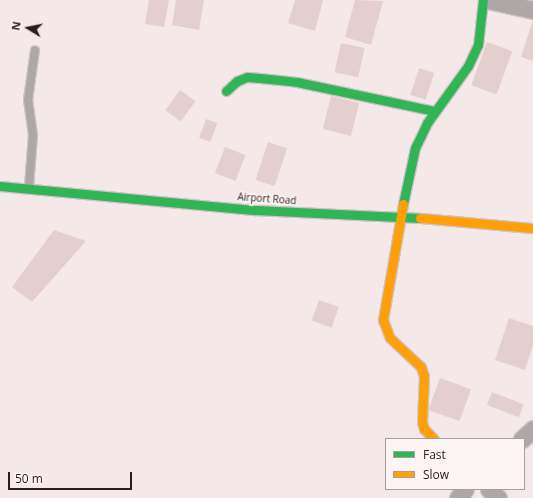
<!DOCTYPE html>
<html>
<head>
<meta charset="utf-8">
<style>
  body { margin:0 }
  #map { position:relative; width:533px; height:498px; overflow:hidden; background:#f4e8e8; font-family:"Open Sans",sans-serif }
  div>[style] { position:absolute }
  .building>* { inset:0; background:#e4cfcf; transform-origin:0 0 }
  .roads { filter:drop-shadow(1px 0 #cec4c4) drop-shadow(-1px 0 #cec4c4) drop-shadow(0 1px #cec4c4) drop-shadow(0 -1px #cec4c4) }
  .lane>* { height:8px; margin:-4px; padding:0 4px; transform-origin:4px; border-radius:4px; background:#ada7a7 }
  .street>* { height:17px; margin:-8.5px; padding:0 8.5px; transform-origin:8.5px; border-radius:8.5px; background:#ada7a7 }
  .fast>* { height:9px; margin:-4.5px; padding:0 4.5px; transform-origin:4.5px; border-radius:4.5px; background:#30b455 }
  .slow>* { height:9px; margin:-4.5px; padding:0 4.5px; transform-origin:4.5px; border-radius:4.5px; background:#ff9f0a }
  span { translate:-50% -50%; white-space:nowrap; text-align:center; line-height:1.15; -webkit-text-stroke:3px #fdf5f4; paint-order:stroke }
  .street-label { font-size:10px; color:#281b1b }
  .legend { position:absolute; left:385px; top:438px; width:140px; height:52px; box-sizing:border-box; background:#fdf5f4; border:1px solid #a89e9d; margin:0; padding:5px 7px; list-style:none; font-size:12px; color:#281b1b }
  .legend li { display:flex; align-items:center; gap:8px; height:20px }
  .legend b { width:20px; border:1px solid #a89e9d }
  .north { position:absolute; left:8px; top:8px; width:40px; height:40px; -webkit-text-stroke:3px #fdf5f4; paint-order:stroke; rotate:280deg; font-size:11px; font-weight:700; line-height:16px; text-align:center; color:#281b1b }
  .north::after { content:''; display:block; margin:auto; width:14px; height:18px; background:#281b1b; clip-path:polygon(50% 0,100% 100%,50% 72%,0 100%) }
  .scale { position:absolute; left:8px; top:472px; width:124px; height:18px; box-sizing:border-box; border:2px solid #281b1b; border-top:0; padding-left:5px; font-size:12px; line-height:14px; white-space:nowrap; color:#281b1b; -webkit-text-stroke:3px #fdf5f4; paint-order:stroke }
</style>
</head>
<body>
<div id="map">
  <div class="building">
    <i style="clip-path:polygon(149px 0,169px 0,164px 27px,145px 24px)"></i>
    <i style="clip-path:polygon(176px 0,204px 0,199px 30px,172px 25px)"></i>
    <i style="clip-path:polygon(295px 0,323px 0,315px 31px,288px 23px)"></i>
    <i style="clip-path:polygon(355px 0,383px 1px,371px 45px,345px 37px)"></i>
    <i style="clip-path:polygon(533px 20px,533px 61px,521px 57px)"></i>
    <i style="left:487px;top:42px;width:27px;height:46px;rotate:20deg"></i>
    <i style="left:341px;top:43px;width:24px;height:30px;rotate:12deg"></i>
    <i style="left:419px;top:68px;width:16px;height:28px;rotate:18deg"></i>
    <i style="left:180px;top:90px;width:19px;height:25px;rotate:36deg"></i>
    <i style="left:331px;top:96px;width:29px;height:34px;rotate:14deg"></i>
    <i style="left:206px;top:119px;width:12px;height:20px;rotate:20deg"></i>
    <i style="left:268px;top:142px;width:20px;height:40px;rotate:18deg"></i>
    <i style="left:225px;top:147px;width:22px;height:28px;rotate:21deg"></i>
    <i style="clip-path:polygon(54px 230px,86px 241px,32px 302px,12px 287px)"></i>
    <i style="left:319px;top:300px;width:21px;height:22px;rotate:19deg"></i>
    <i style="clip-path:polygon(509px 318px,533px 326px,533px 345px,525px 370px,495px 360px)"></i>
    <i style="left:440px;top:378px;width:33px;height:34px;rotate:20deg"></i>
    <i style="left:492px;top:392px;width:34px;height:14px;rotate:21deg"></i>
  </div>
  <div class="roads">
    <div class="lane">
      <i style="left:29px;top:187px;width:52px;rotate:-85.6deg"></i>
      <i style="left:33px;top:135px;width:35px;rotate:-98deg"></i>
      <i style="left:28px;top:100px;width:50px;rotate:-82deg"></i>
    </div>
    <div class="street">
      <i style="left:488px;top:0;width:46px;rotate:12.5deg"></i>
      <i style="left:522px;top:439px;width:15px;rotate:-42deg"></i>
      <i style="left:489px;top:489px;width:13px;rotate:45deg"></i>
      <i style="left:458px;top:498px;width:11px;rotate:-52deg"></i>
    </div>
    <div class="fast">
      <i style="left:226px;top:91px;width:15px;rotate:-42deg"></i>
      <i style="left:237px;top:81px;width:11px;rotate:-22deg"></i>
      <i style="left:247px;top:77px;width:13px;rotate:4deg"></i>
      <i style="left:260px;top:78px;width:37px;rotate:6deg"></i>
      <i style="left:297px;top:82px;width:141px;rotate:11.9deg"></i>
      <i style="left:0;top:186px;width:257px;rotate:5.4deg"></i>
      <i style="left:256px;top:210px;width:164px;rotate:2.8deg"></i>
      <i style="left:403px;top:204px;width:57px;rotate:-77.9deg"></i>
      <i style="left:415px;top:148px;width:28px;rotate:-64deg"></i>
      <i style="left:427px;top:123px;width:70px;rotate:-54.3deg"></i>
      <i style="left:468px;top:66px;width:23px;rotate:-65deg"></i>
      <i style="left:478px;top:45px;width:45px;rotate:-83.7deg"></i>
    </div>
    <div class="slow">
      <i style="left:403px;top:204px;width:118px;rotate:99.8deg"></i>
      <i style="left:383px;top:320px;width:19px;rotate:69deg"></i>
      <i style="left:390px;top:338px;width:42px;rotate:43.1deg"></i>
      <i style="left:421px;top:367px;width:9px;rotate:72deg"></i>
      <i style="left:424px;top:376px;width:46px;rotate:92.5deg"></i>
      <i style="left:422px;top:422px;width:7px;rotate:74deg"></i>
      <i style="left:424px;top:429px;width:14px;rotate:45deg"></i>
      <i style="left:420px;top:218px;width:113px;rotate:5.1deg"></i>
    </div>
  </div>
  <div class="street-label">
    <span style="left:267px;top:199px;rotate:4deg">Airport Road</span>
  </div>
  <ul class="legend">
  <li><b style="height:5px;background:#30b455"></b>Fast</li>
  <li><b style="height:5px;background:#ff9f0a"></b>Slow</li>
  </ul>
  <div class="north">N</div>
  <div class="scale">50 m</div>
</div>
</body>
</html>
